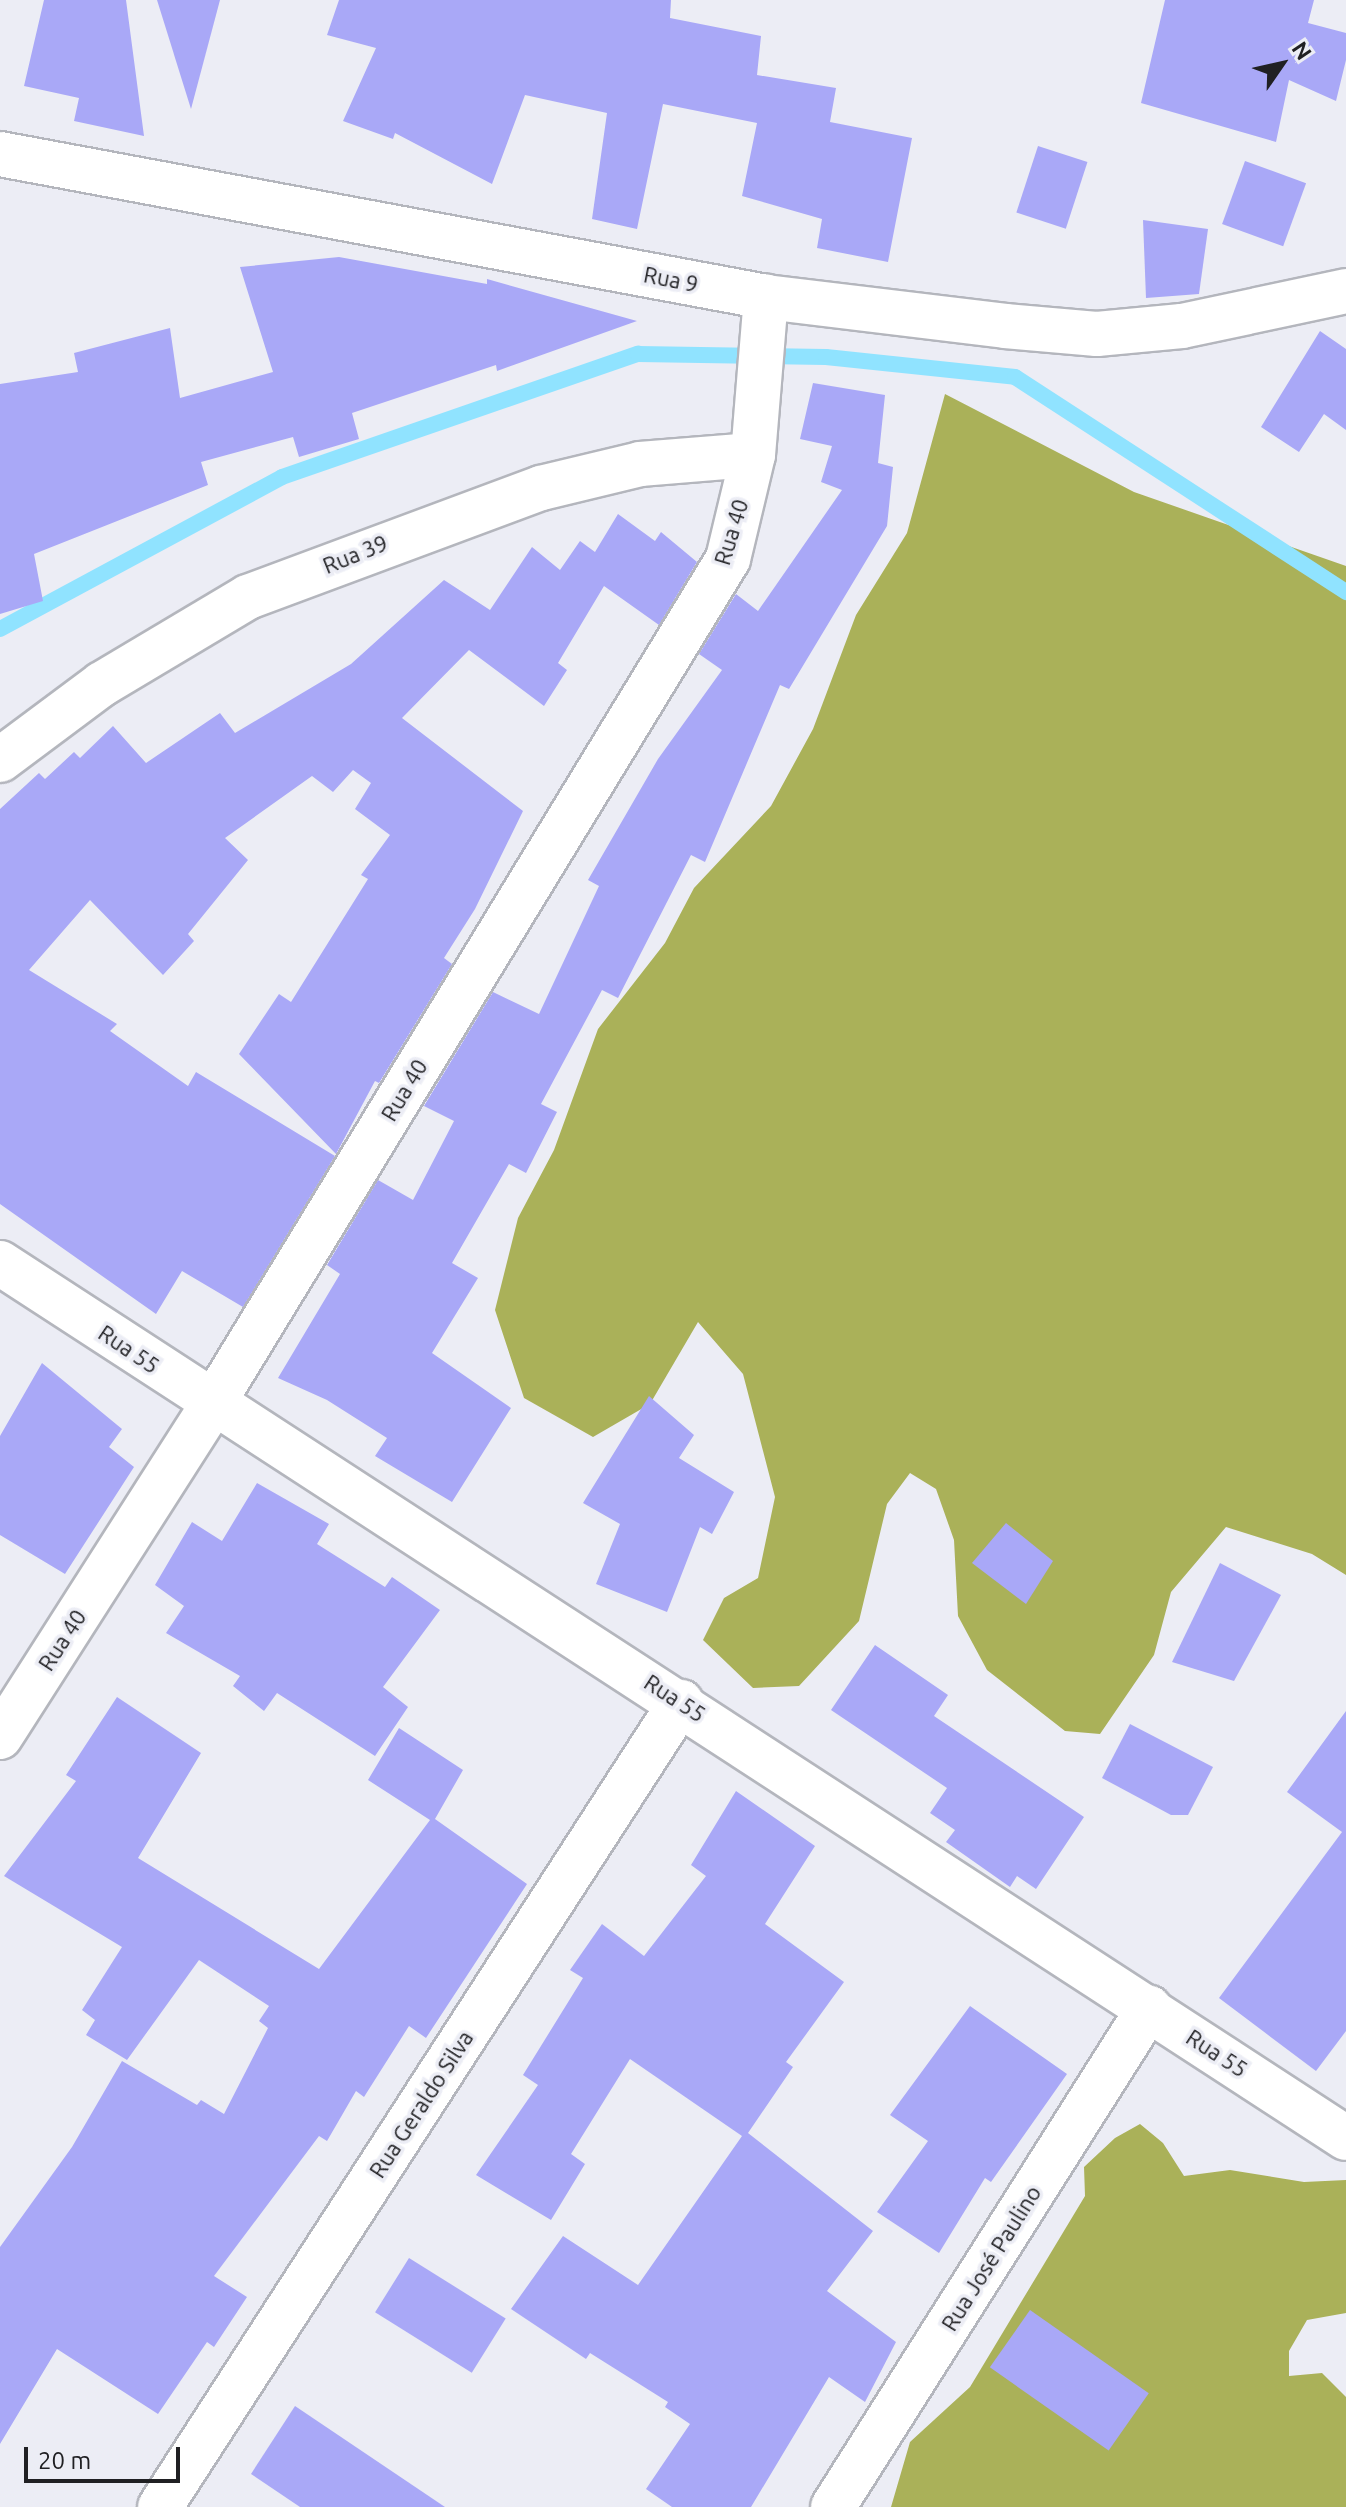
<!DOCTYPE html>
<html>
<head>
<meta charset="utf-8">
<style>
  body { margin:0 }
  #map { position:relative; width:1346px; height:2507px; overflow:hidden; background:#ecedf5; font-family:Ubuntu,sans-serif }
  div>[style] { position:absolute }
  .forest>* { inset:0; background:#aab159 }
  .stream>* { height:16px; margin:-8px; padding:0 8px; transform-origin:8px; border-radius:8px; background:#90e3ff }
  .building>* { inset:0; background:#a9a8f7; transform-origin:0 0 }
  .roads { filter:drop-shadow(2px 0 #b4b6bd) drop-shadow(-2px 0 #b4b6bd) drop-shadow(0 2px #b4b6bd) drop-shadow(0 -2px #b4b6bd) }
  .minor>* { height:44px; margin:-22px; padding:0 22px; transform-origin:22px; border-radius:22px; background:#fff }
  span { translate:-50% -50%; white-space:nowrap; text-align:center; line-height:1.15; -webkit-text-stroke:7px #ecedf5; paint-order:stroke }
  .street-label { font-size:22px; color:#202023 }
  .north { position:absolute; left:1242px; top:24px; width:80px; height:80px; -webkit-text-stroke:6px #ecedf5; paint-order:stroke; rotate:56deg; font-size:22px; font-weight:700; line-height:32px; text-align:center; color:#202023 }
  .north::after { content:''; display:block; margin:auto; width:28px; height:36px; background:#202023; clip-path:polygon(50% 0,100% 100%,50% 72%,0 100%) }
  .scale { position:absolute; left:24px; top:2447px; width:156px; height:36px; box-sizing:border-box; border:4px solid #202023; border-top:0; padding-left:10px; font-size:24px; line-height:28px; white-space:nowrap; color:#202023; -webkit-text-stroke:6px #ecedf5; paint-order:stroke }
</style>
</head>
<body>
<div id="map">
  <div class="forest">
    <i style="clip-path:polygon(945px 394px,1134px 492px,1346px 566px,1346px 1575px,1312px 1554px,1226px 1527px,1171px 1592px,1154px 1655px,1100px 1734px,1065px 1731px,987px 1670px,958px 1616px,954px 1540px,936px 1489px,910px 1473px,887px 1504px,859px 1621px,799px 1686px,753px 1688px,703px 1640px,724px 1598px,758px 1578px,775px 1497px,743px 1374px,698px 1322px,650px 1404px,593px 1437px,524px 1398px,495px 1310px,518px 1218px,554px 1150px,598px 1029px,665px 943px,694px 888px,771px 806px,813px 729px,856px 615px,907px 533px)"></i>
    <i style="clip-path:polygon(1140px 2124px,1163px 2143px,1184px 2176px,1230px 2170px,1304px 2182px,1346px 2180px,1346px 2313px,1307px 2320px,1289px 2351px,1289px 2376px,1322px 2373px,1346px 2397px,1346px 2507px,891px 2507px,910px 2442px,970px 2387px,1085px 2196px,1084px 2167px,1115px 2138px)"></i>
  </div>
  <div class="stream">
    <i style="left:0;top:629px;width:320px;rotate:-28.3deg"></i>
    <i style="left:282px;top:477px;width:377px;rotate:-19.1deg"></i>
    <i style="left:638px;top:354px;width:188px;rotate:0.9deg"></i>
    <i style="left:826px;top:357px;width:190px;rotate:6deg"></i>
    <i style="left:1015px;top:377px;width:395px;rotate:33deg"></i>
  </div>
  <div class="building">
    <i style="clip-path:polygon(44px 0,126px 0,144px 136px,74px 121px,79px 98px,24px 86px)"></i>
    <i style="clip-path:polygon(157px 0,220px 0,191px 109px)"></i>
    <i style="clip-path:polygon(339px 0,671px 0,670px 18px,761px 36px,757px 75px,836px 88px,830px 122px,912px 138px,888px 262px,817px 248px,822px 219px,742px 196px,757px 123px,663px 104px,637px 229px,592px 219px,607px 113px,525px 95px,492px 184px,395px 133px,393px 139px,343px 121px,376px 48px,327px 35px)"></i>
    <i style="clip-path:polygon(1165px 0,1314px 0,1308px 23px,1346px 33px,1346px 60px,1336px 101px,1289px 80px,1276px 142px,1141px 103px)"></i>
    <i style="left:1038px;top:146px;width:52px;height:70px;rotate:18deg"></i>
    <i style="left:1245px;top:161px;width:65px;height:67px;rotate:20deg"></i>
    <i style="clip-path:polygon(1143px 220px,1208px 229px,1199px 294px,1146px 298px)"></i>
    <i style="clip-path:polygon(339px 257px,487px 284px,487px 279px,637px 321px,497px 371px,496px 365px,352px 413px,359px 439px,299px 457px,293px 437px,201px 462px,208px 485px,34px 554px,43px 601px,0 614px,0 384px,78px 372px,74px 353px,170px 328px,180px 398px,273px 372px,240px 267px)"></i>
    <i style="clip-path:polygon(1320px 331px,1346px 349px,1346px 430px,1324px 414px,1299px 452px,1261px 427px)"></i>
    <i style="clip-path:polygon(813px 383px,885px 395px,878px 463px,893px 467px,887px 526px,789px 689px,780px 685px,705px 862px,691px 855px,618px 998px,602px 990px,541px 1104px,557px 1112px,526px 1173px,509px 1164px,452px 1263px,478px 1278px,432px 1353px,511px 1408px,452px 1502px,375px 1456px,387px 1438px,327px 1400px,278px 1378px,340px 1274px,327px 1265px,378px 1180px,413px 1200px,454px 1121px,424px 1106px,493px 992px,539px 1014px,599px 886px,588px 880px,658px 759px,722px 670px,699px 654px,736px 594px,758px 611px,842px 490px,821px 482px,832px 446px,800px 439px)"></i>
    <i style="clip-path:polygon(618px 514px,655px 541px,661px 532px,697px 562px,659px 625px,604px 586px,558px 663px,567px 670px,544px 706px,469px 650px,402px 718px,523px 811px,475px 909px,444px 958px,452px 964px,379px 1083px,375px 1081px,336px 1154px,239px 1054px,279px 994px,291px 1002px,368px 879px,361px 875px,390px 835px,355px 809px,371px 783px,353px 770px,333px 792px,312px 776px,225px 838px,248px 860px,188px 934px,194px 941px,163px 975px,90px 900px,29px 970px,117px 1024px,110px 1031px,188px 1086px,196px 1072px,335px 1156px,243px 1307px,182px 1271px,156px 1314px,0 1204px,0 809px,39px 773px,45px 779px,74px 752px,80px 758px,113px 726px,146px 763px,220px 713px,235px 733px,351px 664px,444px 580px,490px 610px,532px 547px,560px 570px,580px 541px,595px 552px)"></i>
    <i style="clip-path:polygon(42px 1363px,122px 1429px,109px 1447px,134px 1467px,65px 1574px,0 1535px,0 1436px)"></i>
    <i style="clip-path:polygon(649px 1396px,694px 1435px,679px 1458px,734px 1492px,712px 1534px,700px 1527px,667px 1612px,596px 1584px,620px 1524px,583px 1503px)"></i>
    <i style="clip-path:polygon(257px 1483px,329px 1524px,317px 1544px,385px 1587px,392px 1577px,440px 1610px,383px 1687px,408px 1707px,375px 1756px,277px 1693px,264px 1711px,233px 1686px,240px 1676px,166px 1633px,184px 1606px,155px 1585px,192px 1522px,222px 1541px)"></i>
    <i style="clip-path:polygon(1006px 1523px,1053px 1561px,1026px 1604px,972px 1563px)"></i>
    <i style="clip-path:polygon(1220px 1563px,1281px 1595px,1234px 1681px,1172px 1662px)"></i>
    <i style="clip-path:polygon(875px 1645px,948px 1695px,934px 1716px,1084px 1817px,1036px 1889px,1017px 1876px,1010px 1887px,946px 1842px,955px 1830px,930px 1813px,947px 1788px,831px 1710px)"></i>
    <i style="clip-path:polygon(117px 1697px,201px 1753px,138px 1858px,319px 1969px,430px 1820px,368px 1780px,399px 1728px,463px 1770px,435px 1819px,527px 1884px,426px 2038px,409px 2026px,364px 2097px,356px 2091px,327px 2141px,319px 2136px,214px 2276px,247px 2297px,214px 2347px,207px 2342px,158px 2414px,57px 2349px,0 2444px,0 2247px,72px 2147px,122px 2061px,197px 2105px,201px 2100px,224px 2114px,268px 2028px,259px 2021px,269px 2006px,199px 1960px,127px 2060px,86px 2035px,95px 2020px,82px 2010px,122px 1947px,4px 1876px,76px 1781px,66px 1775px)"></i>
    <i style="clip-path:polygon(1346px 1711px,1346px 2031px,1316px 2071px,1219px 1998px,1342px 1832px,1287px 1792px)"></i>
    <i style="clip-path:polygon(1130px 1724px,1213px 1767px,1188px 1815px,1171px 1815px,1102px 1778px)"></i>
    <i style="clip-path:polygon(736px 1791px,815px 1846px,765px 1924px,844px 1982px,786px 2062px,793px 2067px,748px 2133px,873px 2231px,827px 2291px,896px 2342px,865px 2402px,829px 2377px,751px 2507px,672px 2507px,646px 2489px,690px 2424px,665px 2407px,668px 2402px,590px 2353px,586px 2359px,511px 2309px,563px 2236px,638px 2285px,742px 2136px,630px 2059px,571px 2154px,585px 2164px,551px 2220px,476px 2175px,538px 2085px,523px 2075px,583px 1978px,570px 1970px,602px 1924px,644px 1956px,706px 1876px,691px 1865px)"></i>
    <i style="clip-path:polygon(970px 2006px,1067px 2074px,991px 2182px,985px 2178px,939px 2253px,877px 2212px,928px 2141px,890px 2115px)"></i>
    <i style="left:409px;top:2258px;width:114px;height:64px;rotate:32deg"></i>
    <i style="left:1030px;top:2310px;width:145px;height:70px;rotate:35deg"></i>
    <i style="clip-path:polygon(295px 2406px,445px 2507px,300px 2507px,251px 2474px)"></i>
  </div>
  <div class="roads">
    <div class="minor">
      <i style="left:0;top:154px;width:779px;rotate:10.57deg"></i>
      <i style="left:766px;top:297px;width:241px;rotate:6.9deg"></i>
      <i style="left:1005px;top:326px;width:92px;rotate:5deg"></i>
      <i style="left:1097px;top:334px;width:85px;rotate:-5.4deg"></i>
      <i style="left:1182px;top:326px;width:168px;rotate:-12deg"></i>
      <i style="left:0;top:760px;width:127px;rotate:-36.7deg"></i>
      <i style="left:102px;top:684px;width:170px;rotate:-30.8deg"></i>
      <i style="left:248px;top:597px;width:313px;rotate:-20.4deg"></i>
      <i style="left:541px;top:488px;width:102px;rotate:-13.6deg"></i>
      <i style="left:640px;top:464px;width:113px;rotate:-4.6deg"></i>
      <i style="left:0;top:1263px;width:1605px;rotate:33.03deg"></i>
      <i style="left:0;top:1737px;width:394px;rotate:-57.4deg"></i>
      <i style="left:212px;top:1405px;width:991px;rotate:-58.62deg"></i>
      <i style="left:728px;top:559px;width:107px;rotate:-76.5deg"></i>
      <i style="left:753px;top:455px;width:159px;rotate:-85.3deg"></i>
      <i style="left:160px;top:2507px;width:959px;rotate:-57.09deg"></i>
      <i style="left:833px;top:2507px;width:591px;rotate:-57.66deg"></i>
    </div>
  </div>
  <div class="street-label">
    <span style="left:671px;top:279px;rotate:11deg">Rua 9</span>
    <span style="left:731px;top:532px;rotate:-73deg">Rua 40</span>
    <span style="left:355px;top:554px;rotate:-22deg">Rua 39</span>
    <span style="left:404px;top:1090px;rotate:-59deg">Rua 40</span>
    <span style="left:129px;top:1349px;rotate:34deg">Rua 55</span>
    <span style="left:62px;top:1640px;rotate:-57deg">Rua 40</span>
    <span style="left:675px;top:1698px;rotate:33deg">Rua 55</span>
    <span style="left:1217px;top:2053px;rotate:33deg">Rua 55</span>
    <span style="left:421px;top:2104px;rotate:-57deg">Rua Geraldo Silva</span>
    <span style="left:991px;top:2258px;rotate:-58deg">Rua José Paulino</span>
  </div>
  <div class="north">N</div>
  <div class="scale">20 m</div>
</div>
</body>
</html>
